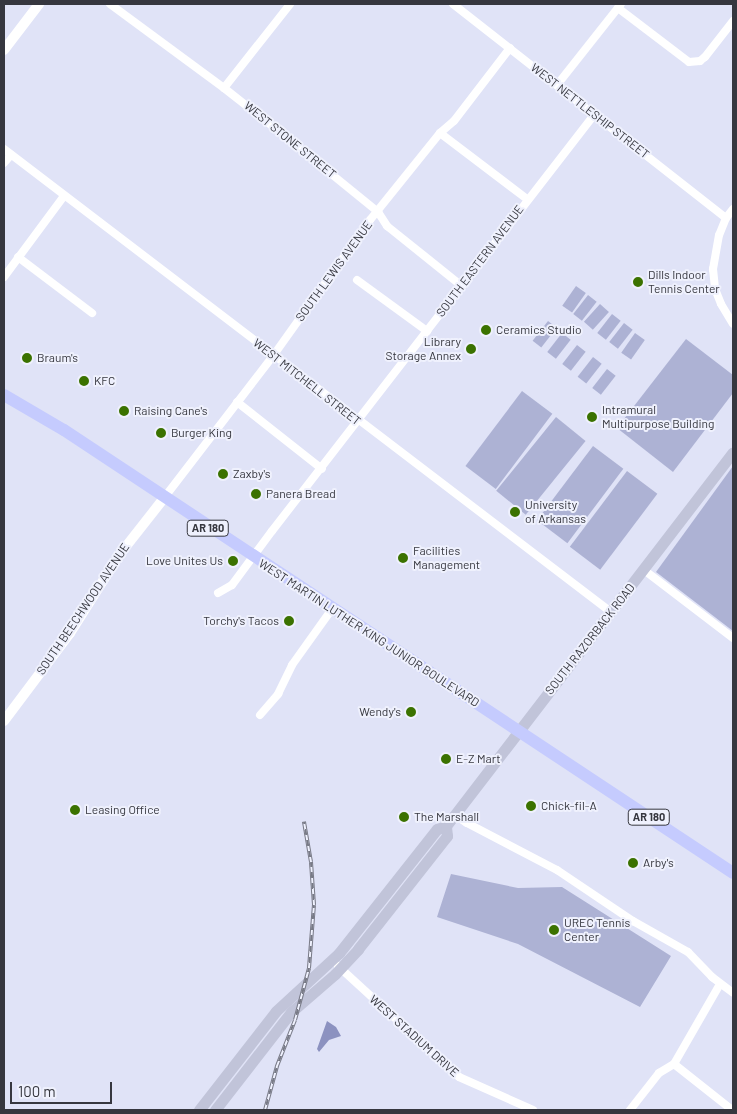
<!DOCTYPE html>
<html>
<head>
<meta charset="utf-8">
<style>
  body { margin:0 }
  #map { position:relative; width:737px; height:1114px; overflow:hidden; background:#e0e3f7; font-family:Barlow,sans-serif }
  div>[style] { position:absolute }
  .green>* { inset:0; background:#adb2d4; transform-origin:0 0 }
  .water>* { inset:0; background:#8c92c0 }
  .minor>* { height:8px; margin:-4px; padding:0 4px; transform-origin:4px; border-radius:4px; background:#fff }
  .tertiary>* { height:10px; margin:-5px; padding:0 5px; transform-origin:5px; border-radius:5px; background:#fff }
  .secondary>* { height:11px; margin:-5.5px; padding:0 5.5px; transform-origin:5.5px; border-radius:5.5px; background:#c1c4d9 }
  .primary>* { height:12px; margin:-6px; padding:0 6px; transform-origin:6px; border-radius:6px; background:#c5cbfe }
  .rail>* { height:4px; margin-top:-2px; transform-origin:0; background:repeating-linear-gradient(90deg,#eff1fd 0 5.5px,#787a86 0 11px); box-sizing:border-box; border-block:1px solid #787a86 }
  .dots>* { width:14px; height:14px; translate:-50% -50%; box-sizing:border-box; border:2px solid #eff1fd; border-radius:50% }
  span { translate:-50% -50%; white-space:nowrap; text-align:center; line-height:1.15; -webkit-text-stroke:4px #eff1fd; paint-order:stroke }
  .shield-label span { padding:1px 4px; background:#eff1fd; border:1px solid; border-radius:4px; -webkit-text-stroke-width:0 }
  .shield-label { font-size:11px; color:#36373f; font-weight:700 }
  .street-label { font-size:12px; color:#36373f }
  .poi-label { font-size:12px; color:#36373f }
  .left { translate:0 -50%; text-align:left }
  .right { translate:-100% -50%; text-align:right }
  .frame { position:absolute; inset:0; border:5px solid #36373f; pointer-events:none }
  .scale { position:absolute; left:10px; top:1082px; width:102px; height:22px; box-sizing:border-box; border:2px solid #36373f; border-top:0; padding-left:6px; font-size:15px; line-height:18px; white-space:nowrap; color:#36373f; -webkit-text-stroke:4px #eff1fd; paint-order:stroke }
</style>
</head>
<body>
<div id="map">
  <div class="green">
    <i style="left:576px;top:286px;width:12px;height:24px;rotate:35deg"></i>
    <i style="left:588px;top:295px;width:11px;height:24px;rotate:38deg"></i>
    <i style="left:600px;top:304px;width:12px;height:24px;rotate:42deg"></i>
    <i style="left:612px;top:314px;width:11px;height:24px;rotate:38deg"></i>
    <i style="left:548px;top:321px;width:11px;height:25px;rotate:38deg"></i>
    <i style="left:624px;top:323px;width:11px;height:24px;rotate:38deg"></i>
    <i style="left:562px;top:333px;width:11px;height:24px;rotate:38deg"></i>
    <i style="left:635px;top:333px;width:12px;height:24px;rotate:35deg"></i>
    <i style="clip-path:polygon(686px 339px,733px 375px,733px 393px,673px 472px,617px 428px)"></i>
    <i style="left:577px;top:345px;width:11px;height:24px;rotate:38deg"></i>
    <i style="left:593px;top:357px;width:11px;height:25px;rotate:38deg"></i>
    <i style="left:607px;top:369px;width:11px;height:24px;rotate:38deg"></i>
    <i style="left:522px;top:391px;width:38px;height:94px;rotate:37deg"></i>
    <i style="left:556px;top:417px;width:38px;height:95px;rotate:39deg"></i>
    <i style="left:593px;top:446px;width:38px;height:93px;rotate:37deg"></i>
    <i style="clip-path:polygon(733px 466px,733px 631px,656px 572px)"></i>
    <i style="left:627px;top:471px;width:38px;height:95px;rotate:37deg"></i>
    <i style="clip-path:polygon(451px 874px,518px 888px,562px 887px,671px 956px,640px 1007px,518px 944px,437px 917px)"></i>
  </div>
  <div class="water">
    <i style="clip-path:polygon(327px 1021px,336px 1027px,341px 1036px,329px 1040px,319px 1052px,317px 1049px)"></i>
  </div>
  <div class="minor">
    <i style="left:110px;top:4px;width:142px;rotate:36.4deg"></i>
    <i style="left:224px;top:88px;width:66px;rotate:38.3deg"></i>
    <i style="left:276px;top:129px;width:132px;rotate:39.1deg"></i>
    <i style="left:378px;top:212px;width:17px;rotate:57deg"></i>
    <i style="left:387px;top:226px;width:96px;rotate:38.7deg"></i>
    <i style="left:453px;top:4px;width:347px;rotate:38.1deg"></i>
    <i style="left:618px;top:8px;width:89px;rotate:37.3deg"></i>
    <i style="left:689px;top:62px;width:11px;rotate:-5deg"></i>
    <i style="left:700px;top:61px;width:6px;rotate:-39deg"></i>
    <i style="left:705px;top:57px;width:46px;rotate:-52.1deg"></i>
    <i style="left:557px;top:85px;width:103px;rotate:-51.7deg"></i>
    <i style="left:224px;top:88px;width:107px;rotate:-51.8deg"></i>
    <i style="left:440px;top:133px;width:109px;rotate:37.2deg"></i>
    <i style="left:4px;top:149px;width:763px;rotate:37.34deg"></i>
    <i style="left:4px;top:163px;width:11px;rotate:-49deg"></i>
    <i style="left:733px;top:209px;width:11px;rotate:128deg"></i>
    <i style="left:726px;top:218px;width:18px;rotate:112deg"></i>
    <i style="left:719px;top:235px;width:35px;rotate:100deg"></i>
    <i style="left:713px;top:269px;width:20px;rotate:84deg"></i>
    <i style="left:715px;top:289px;width:16px;rotate:68deg"></i>
    <i style="left:721px;top:304px;width:23px;rotate:59deg"></i>
    <i style="left:18px;top:257px;width:93px;rotate:37.1deg"></i>
    <i style="left:4px;top:277px;width:101px;rotate:-53.5deg"></i>
    <i style="left:357px;top:280px;width:87px;rotate:36.1deg"></i>
    <i style="left:237px;top:402px;width:108px;rotate:38.2deg"></i>
    <i style="left:164px;top:498px;width:179px;rotate:-52.5deg"></i>
    <i style="left:273px;top:356px;width:167px;rotate:-54.5deg"></i>
    <i style="left:370px;top:220px;width:112px;rotate:-51.2deg"></i>
    <i style="left:440px;top:133px;width:18px;rotate:-41deg"></i>
    <i style="left:454px;top:121px;width:92px;rotate:-52.5deg"></i>
    <i style="left:644px;top:570px;width:112px;rotate:37.4deg"></i>
    <i style="left:218px;top:593px;width:16px;rotate:-30deg"></i>
    <i style="left:232px;top:585px;width:67px;rotate:-53.5deg"></i>
    <i style="left:272px;top:531px;width:526px;rotate:-52.26deg"></i>
    <i style="left:260px;top:715px;width:28px;rotate:-49deg"></i>
    <i style="left:278px;top:694px;width:32px;rotate:-64deg"></i>
    <i style="left:292px;top:665px;width:69px;rotate:-54.5deg"></i>
    <i style="left:455px;top:815px;width:14px;rotate:34deg"></i>
    <i style="left:467px;top:823px;width:102px;rotate:27.6deg"></i>
    <i style="left:557px;top:870px;width:92px;rotate:33.9deg"></i>
    <i style="left:633px;top:921px;width:63px;rotate:29.4deg"></i>
    <i style="left:688px;top:952px;width:35px;rotate:46deg"></i>
    <i style="left:712px;top:977px;width:26px;rotate:37deg"></i>
    <i style="left:338px;top:966px;width:164px;rotate:42.5deg"></i>
    <i style="left:459px;top:1077px;width:81px;rotate:24deg"></i>
    <i style="left:674px;top:1064px;width:74px;rotate:38.4deg"></i>
    <i style="left:630px;top:1110px;width:47px;rotate:-51.9deg"></i>
    <i style="left:659px;top:1073px;width:17px;rotate:-31deg"></i>
    <i style="left:674px;top:1064px;width:92px;rotate:-60.1deg"></i>
  </div>
  <div class="tertiary">
    <i style="left:4px;top:50px;width:58px;rotate:-52.7deg"></i>
    <i style="left:4px;top:721px;width:110px;rotate:-53.1deg"></i>
    <i style="left:70px;top:633px;width:93px;rotate:-57.7deg"></i>
    <i style="left:120px;top:554px;width:71px;rotate:-51.8deg"></i>
  </div>
  <div class="secondary">
    <i style="left:199px;top:1110px;width:125px;rotate:-52.1deg"></i>
    <i style="left:276px;top:1011px;width:86px;rotate:-42.6deg"></i>
    <i style="left:339px;top:953px;width:158px;rotate:-51.7deg"></i>
    <i style="left:437px;top:829px;width:9px;rotate:-18deg"></i>
    <i style="left:446px;top:826px;width:471px;rotate:-52.5deg"></i>
    <i style="left:215px;top:1110px;width:124px;rotate:-52.2deg"></i>
    <i style="left:291px;top:1012px;width:58px;rotate:-40.8deg"></i>
    <i style="left:335px;top:974px;width:34px;rotate:-47deg"></i>
    <i style="left:358px;top:949px;width:144px;rotate:-51.8deg"></i>
    <i style="left:447px;top:836px;width:10px;rotate:-96deg"></i>
  </div>
  <div class="primary">
    <i style="left:4px;top:395px;width:69px;rotate:30.3deg"></i>
    <i style="left:64px;top:430px;width:802px;rotate:33.51deg"></i>
  </div>
  <div class="rail">
    <i style="left:265px;top:1110px;width:46px;rotate:-74.7deg"></i>
    <i style="left:277px;top:1066px;width:49px;rotate:-68.6deg"></i>
    <i style="left:295px;top:1020px;width:54px;rotate:-74.9deg"></i>
    <i style="left:309px;top:968px;width:63px;rotate:-85.5deg"></i>
    <i style="left:314px;top:905px;width:43px;rotate:-94deg"></i>
    <i style="left:311px;top:862px;width:41px;rotate:-99.9deg"></i>
  </div>
  <div class="dots">
    <i style="left:638px;top:282px;background:#3b7200"></i>
    <i style="left:486px;top:330px;background:#3b7200"></i>
    <i style="left:471px;top:349px;background:#3b7200"></i>
    <i style="left:27px;top:358px;background:#3b7200"></i>
    <i style="left:84px;top:381px;background:#3b7200"></i>
    <i style="left:124px;top:411px;background:#3b7200"></i>
    <i style="left:592px;top:417px;background:#3b7200"></i>
    <i style="left:161px;top:433px;background:#3b7200"></i>
    <i style="left:223px;top:474px;background:#3b7200"></i>
    <i style="left:256px;top:494px;background:#3b7200"></i>
    <i style="left:515px;top:512px;background:#3b7200"></i>
    <i style="left:403px;top:558px;background:#3b7200"></i>
    <i style="left:233px;top:561px;background:#3b7200"></i>
    <i style="left:289px;top:621px;background:#3b7200"></i>
    <i style="left:411px;top:712px;background:#3b7200"></i>
    <i style="left:446px;top:759px;background:#3b7200"></i>
    <i style="left:531px;top:806px;background:#3b7200"></i>
    <i style="left:75px;top:810px;background:#3b7200"></i>
    <i style="left:404px;top:817px;background:#3b7200"></i>
    <i style="left:633px;top:863px;background:#3b7200"></i>
    <i style="left:554px;top:930px;background:#3b7200"></i>
  </div>
  <div class="shield-label">
    <span style="left:208px;top:528px">AR 180</span>
    <span style="left:649px;top:817px">AR 180</span>
  </div>
  <div class="street-label">
    <span style="left:590px;top:111px;rotate:38deg">WEST NETTLESHIP STREET</span>
    <span style="left:290px;top:140px;rotate:39deg">WEST STONE STREET</span>
    <span style="left:480px;top:261px;rotate:-53deg">SOUTH EASTERN AVENUE</span>
    <span style="left:334px;top:271px;rotate:-54deg">SOUTH LEWIS AVENUE</span>
    <span style="left:307px;top:382px;rotate:38deg">WEST MITCHELL STREET</span>
    <span style="left:83px;top:609px;rotate:-56deg">SOUTH BEECHWOOD AVENUE</span>
    <span style="left:369px;top:633px;rotate:33deg">WEST MARTIN LUTHER KING JUNIOR BOULEVARD</span>
    <span style="left:590px;top:639px;rotate:-52deg">SOUTH RAZORBACK ROAD</span>
    <span style="left:414px;top:1036px;rotate:42deg">WEST STADIUM DRIVE</span>
  </div>
  <div class="poi-label">
    <span class="left" style="left:648px;top:282px">Dills Indoor<br>Tennis Center</span>
    <span class="left" style="left:496px;top:330px">Ceramics Studio</span>
    <span class="right" style="left:461px;top:349px">Library<br>Storage Annex</span>
    <span class="left" style="left:37px;top:358px">Braum's</span>
    <span class="left" style="left:94px;top:381px">KFC</span>
    <span class="left" style="left:602px;top:417px">Intramural<br>Multipurpose Building</span>
    <span class="left" style="left:134px;top:411px">Raising Cane's</span>
    <span class="left" style="left:171px;top:433px">Burger King</span>
    <span class="left" style="left:233px;top:474px">Zaxby's</span>
    <span class="left" style="left:266px;top:494px">Panera Bread</span>
    <span class="left" style="left:525px;top:512px">University<br>of Arkansas</span>
    <span class="left" style="left:413px;top:558px">Facilities<br>Management</span>
    <span class="right" style="left:223px;top:561px">Love Unites Us</span>
    <span class="right" style="left:279px;top:621px">Torchy's Tacos</span>
    <span class="right" style="left:401px;top:712px">Wendy's</span>
    <span class="left" style="left:456px;top:759px">E-Z Mart</span>
    <span class="left" style="left:541px;top:806px">Chick-fil-A</span>
    <span class="left" style="left:85px;top:810px">Leasing Office</span>
    <span class="left" style="left:414px;top:817px">The Marshall</span>
    <span class="left" style="left:643px;top:863px">Arby's</span>
    <span class="left" style="left:564px;top:930px">UREC Tennis<br>Center</span>
  </div>
  <div class="frame"></div>
  <div class="scale">100 m</div>
</div>
</body>
</html>
